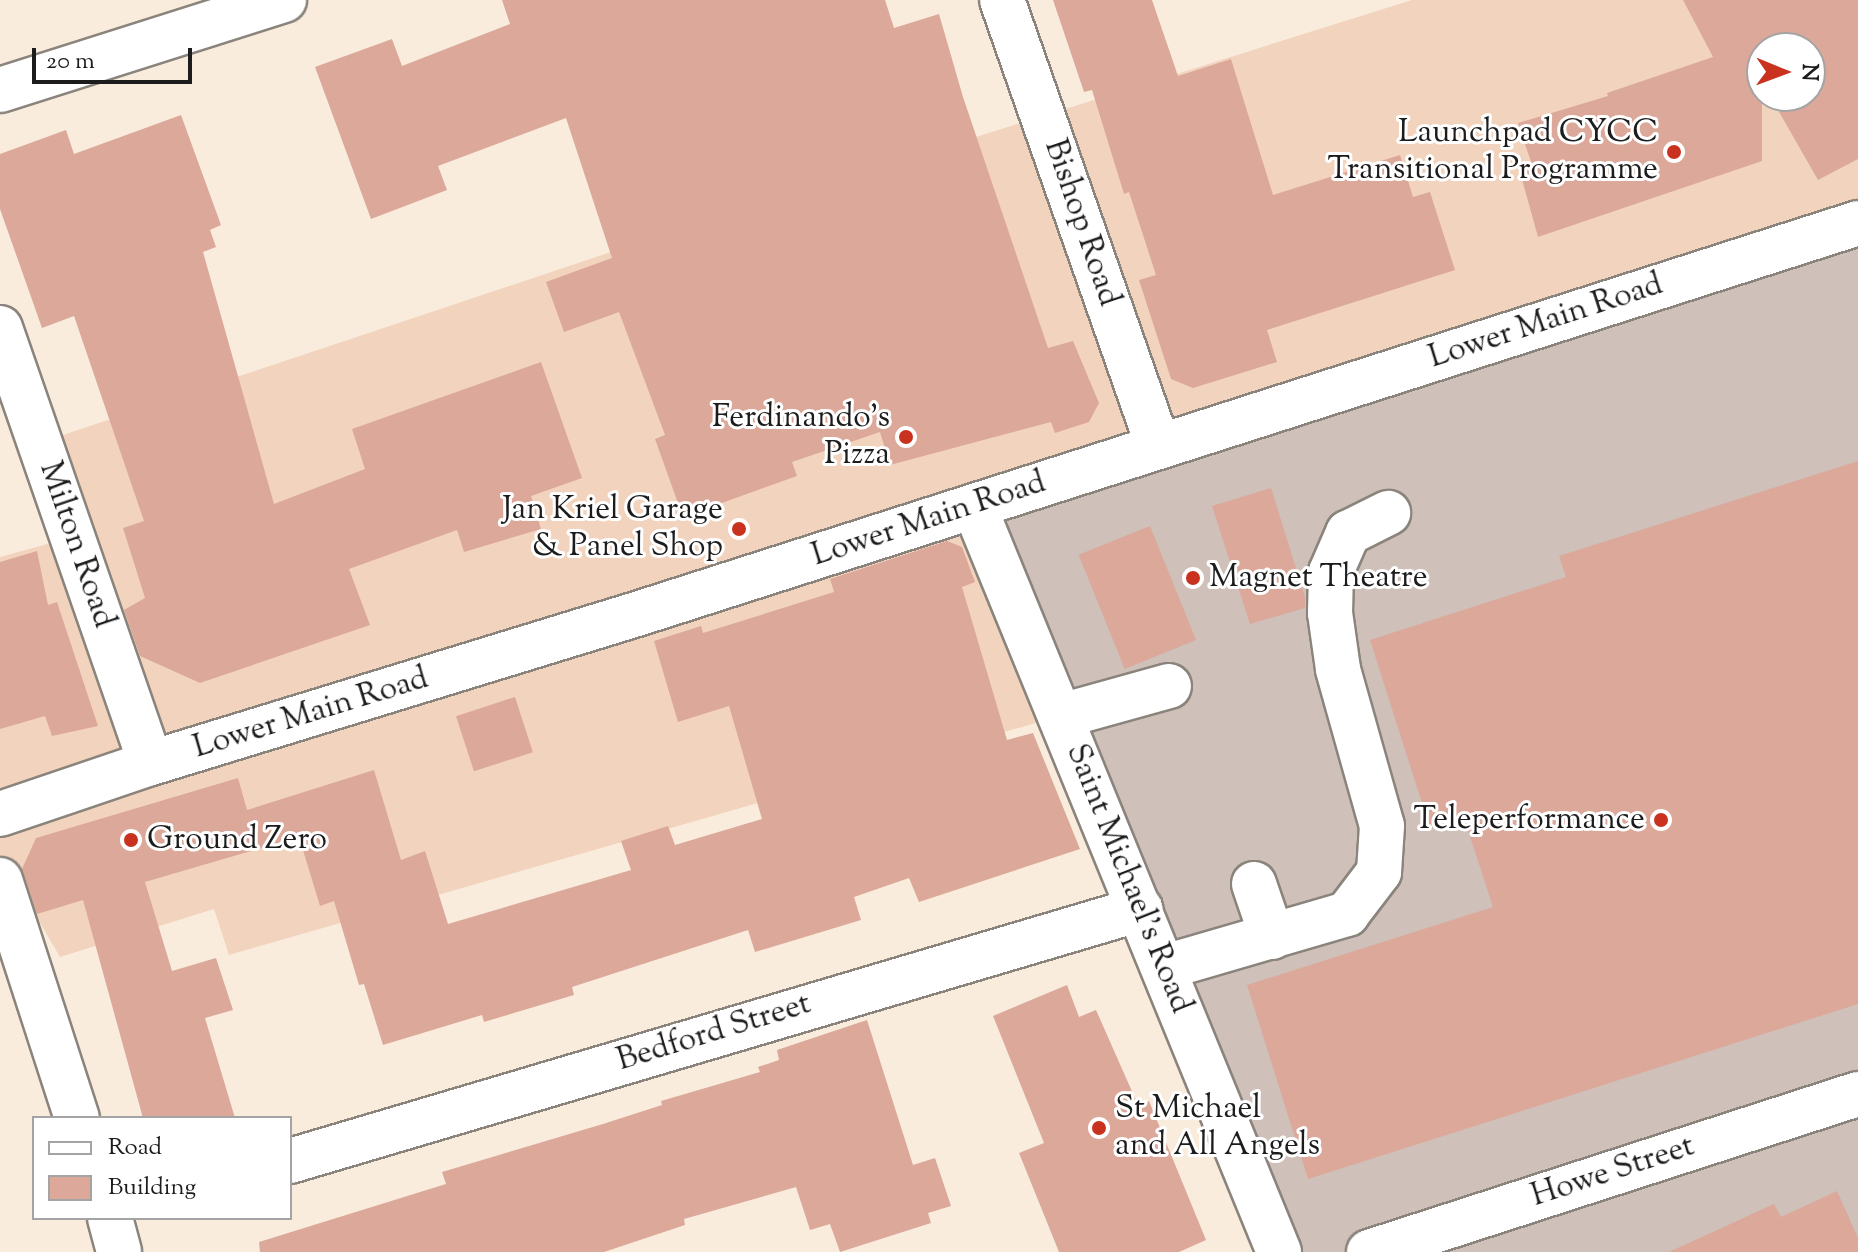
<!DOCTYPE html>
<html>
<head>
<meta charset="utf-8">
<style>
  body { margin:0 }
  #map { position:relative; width:1858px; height:1252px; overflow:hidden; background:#f9ecdc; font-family:"Sorts Mill Goudy",serif }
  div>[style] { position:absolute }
  .built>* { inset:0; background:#f2d4be }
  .industrial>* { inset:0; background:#cfc0ba }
  .building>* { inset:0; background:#dba89a; transform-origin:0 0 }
  .roads { filter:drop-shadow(2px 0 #8a847c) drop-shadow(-2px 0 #8a847c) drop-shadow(0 2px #8a847c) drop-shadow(0 -2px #8a847c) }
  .minor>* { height:44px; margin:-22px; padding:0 22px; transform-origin:22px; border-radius:22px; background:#fff }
  .dots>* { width:22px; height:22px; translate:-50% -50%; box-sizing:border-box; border:4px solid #fff; border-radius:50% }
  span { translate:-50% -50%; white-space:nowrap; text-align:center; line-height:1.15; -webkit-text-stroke:6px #fff; paint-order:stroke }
  .poi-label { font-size:32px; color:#1c1c1c }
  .right { translate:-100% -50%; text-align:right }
  .left { translate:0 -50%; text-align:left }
  .street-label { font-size:32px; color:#1c1c1c }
  .legend { position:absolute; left:32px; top:1116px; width:260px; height:104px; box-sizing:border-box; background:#fff; border:2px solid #a4a4a4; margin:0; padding:10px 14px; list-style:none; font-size:24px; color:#1c1c1c }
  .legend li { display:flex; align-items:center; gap:16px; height:40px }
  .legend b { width:40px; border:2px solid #a4a4a4 }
  .north { position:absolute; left:1746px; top:32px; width:80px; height:80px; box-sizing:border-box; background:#fff; border:2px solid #a4a4a4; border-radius:50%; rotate:91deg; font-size:22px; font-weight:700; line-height:32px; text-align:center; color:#1c1c1c }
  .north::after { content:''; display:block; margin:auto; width:28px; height:36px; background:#c8321e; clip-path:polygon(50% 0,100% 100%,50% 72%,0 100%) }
  .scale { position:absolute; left:32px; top:48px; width:160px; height:36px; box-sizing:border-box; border:4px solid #1c1c1c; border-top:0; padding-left:10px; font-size:24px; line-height:28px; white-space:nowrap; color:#1c1c1c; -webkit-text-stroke:6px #fff; paint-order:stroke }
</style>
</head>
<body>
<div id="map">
  <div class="built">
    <i style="clip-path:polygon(evenodd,1412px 0,1858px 0,1858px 223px,1060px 716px,229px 955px,214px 909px,60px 957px,0 854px,0 557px,73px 537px,42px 442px,632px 245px,1412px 0,1762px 48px,1810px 48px,1810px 96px,1762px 96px,1762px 48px)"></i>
  </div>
  <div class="industrial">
    <i style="clip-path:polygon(1858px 223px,1858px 1252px,1279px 1252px,974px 506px)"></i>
  </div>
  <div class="building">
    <i style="clip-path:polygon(502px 0,885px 0,894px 28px,939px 14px,963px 97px,1048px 348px,1073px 341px,1099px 403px,1089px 422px,1055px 433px,1051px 422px,890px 465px,880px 432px,792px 462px,797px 476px,683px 517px,655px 439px,665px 435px,619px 312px,564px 332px,546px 282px,612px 258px,566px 118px,438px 166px,447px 190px,371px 219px,315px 67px,392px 39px,402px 66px,510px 24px)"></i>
    <i style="clip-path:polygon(1053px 0,1152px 0,1178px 76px,1231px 59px,1273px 195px,1400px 155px,1413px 197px,1430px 192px,1455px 270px,1267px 330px,1277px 362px,1193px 388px,1171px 379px,1139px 280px,1156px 275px,1129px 192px,1124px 194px,1092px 90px,1084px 92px)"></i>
    <i style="clip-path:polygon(1683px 0,1858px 0,1858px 159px,1818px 180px,1770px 96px,1810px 96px,1810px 48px,1762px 48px,1762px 161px,1538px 237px,1518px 165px,1531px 162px,1518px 123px,1608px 96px,1607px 93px,1713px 57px)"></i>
    <i style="clip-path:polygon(181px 115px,221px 225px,210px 230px,216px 247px,203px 252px,274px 504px,365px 469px,352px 429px,541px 362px,582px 478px,531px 496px,541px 529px,464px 552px,457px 530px,349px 569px,370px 625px,200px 683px,140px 656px,124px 610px,145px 598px,123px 528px,144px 521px,74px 316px,42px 328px,0 209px,0 154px,66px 130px,74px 154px)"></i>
    <i style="clip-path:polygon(1858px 461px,1858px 1004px,1308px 1179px,1247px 985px,1493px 907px,1463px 815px,1429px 825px,1370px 640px,1566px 577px,1559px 556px)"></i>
    <i style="clip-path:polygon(1271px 488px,1305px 597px,1305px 608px,1250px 624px,1212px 506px)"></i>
    <i style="left:1150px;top:526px;width:123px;height:77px;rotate:68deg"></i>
    <i style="clip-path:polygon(947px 541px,962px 547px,975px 582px,962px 587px,1007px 740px,1033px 733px,1080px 849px,919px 902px,909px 878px,854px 897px,861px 920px,755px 952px,748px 930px,572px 987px,574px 995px,484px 1022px,482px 1015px,383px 1045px,364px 984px,359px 985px,334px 901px,320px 906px,299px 837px,145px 882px,172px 971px,216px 958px,233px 1010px,205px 1018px,235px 1118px,143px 1118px,83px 900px,37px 914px,22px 869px,36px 838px,238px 778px,247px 810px,374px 770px,401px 860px,425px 851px,448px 924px,631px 870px,621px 841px,668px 826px,675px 845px,762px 819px,729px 706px,678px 722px,654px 641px,701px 626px,703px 633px,834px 592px,830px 579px)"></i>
    <i style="clip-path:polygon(37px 551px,48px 605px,57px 602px,98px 726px,52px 736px,45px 716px,0 729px,0 562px)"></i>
    <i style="left:515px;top:697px;width:58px;height:62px;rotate:72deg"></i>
    <i style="clip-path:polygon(1067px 985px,1079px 1017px,1096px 1010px,1138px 1105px,1149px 1101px,1206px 1240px,1179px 1252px,1059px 1252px,1019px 1153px,1044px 1143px,993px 1016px)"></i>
    <i style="clip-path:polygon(867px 1020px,913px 1165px,935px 1158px,951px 1206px,928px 1213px,931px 1223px,840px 1252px,830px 1224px,810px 1230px,796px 1187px,684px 1219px,685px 1225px,604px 1252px,260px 1252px,259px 1242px,446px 1184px,442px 1172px,603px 1124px,662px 1105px,661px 1101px,760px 1072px,758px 1067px,779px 1060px,777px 1050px)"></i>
    <i style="clip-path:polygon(1837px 1191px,1858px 1238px,1858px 1252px,1669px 1252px,1774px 1204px,1781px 1217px)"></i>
  </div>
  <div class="roads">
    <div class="minor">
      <i style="left:1002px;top:0;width:472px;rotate:70.7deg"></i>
      <i style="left:0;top:90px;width:298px;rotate:-17.6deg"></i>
      <i style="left:0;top:328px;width:460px;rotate:70.9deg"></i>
      <i style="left:974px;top:506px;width:806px;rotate:67.76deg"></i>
      <i style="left:1061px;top:716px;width:112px;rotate:-15.5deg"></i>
      <i style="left:0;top:814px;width:159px;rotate:-18.7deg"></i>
      <i style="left:151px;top:763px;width:511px;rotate:-17.05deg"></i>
      <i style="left:640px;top:613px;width:1279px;rotate:-17.75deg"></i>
      <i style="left:0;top:880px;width:250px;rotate:72.1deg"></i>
      <i style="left:1254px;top:884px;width:56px;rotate:71.2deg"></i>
      <i style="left:1165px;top:967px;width:190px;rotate:-16.2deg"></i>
      <i style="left:1347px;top:914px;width:53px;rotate:-52.7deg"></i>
      <i style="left:1379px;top:872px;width:46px;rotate:-86.3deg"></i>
      <i style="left:1382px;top:826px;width:163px;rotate:-105.7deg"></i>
      <i style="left:1338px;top:669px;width:57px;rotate:-98.1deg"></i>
      <i style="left:1330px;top:613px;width:41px;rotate:-88.6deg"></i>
      <i style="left:1331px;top:572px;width:43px;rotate:-66.4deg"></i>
      <i style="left:1348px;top:533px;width:45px;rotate:-26.6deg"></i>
      <i style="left:290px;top:1161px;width:887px;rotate:-16.51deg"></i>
      <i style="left:110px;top:1218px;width:35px;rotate:75deg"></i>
      <i style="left:1369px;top:1252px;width:514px;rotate:-17.91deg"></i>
    </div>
  </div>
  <div class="dots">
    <i style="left:1674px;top:152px;background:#c8321e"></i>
    <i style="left:906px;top:437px;background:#c8321e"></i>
    <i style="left:739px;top:529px;background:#c8321e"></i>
    <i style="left:1193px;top:578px;background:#c8321e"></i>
    <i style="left:1661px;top:820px;background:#c8321e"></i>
    <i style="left:131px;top:840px;background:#c8321e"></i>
    <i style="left:1099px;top:1128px;background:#c8321e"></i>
  </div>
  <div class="poi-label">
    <span class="right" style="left:1658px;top:152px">Launchpad CYCC<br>Transitional Programme</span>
    <span class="right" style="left:890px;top:437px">Ferdinando's<br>Pizza</span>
    <span class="right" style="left:723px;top:529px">Jan Kriel Garage<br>&amp; Panel Shop</span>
    <span class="left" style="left:1209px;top:578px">Magnet Theatre</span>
    <span class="right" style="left:1645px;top:820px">Teleperformance</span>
    <span class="left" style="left:147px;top:840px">Ground Zero</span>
    <span class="left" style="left:1115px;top:1128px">St Michael<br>and All Angels</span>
  </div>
  <div class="street-label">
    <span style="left:1081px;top:223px;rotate:71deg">Bishop Road</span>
    <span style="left:1546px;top:322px;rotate:-18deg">Lower Main Road</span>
    <span style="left:929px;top:520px;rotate:-18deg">Lower Main Road</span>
    <span style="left:76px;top:545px;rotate:71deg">Milton Road</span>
    <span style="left:311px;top:714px;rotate:-17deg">Lower Main Road</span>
    <span style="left:1128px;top:879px;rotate:68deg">Saint Michael's Road</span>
    <span style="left:714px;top:1033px;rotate:-17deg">Bedford Street</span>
    <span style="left:1613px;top:1172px;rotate:-18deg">Howe Street</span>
  </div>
  <ul class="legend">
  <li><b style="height:10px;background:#fff"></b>Road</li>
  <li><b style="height:22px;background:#dba89a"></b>Building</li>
  </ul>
  <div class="north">N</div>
  <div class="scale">20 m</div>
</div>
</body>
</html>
